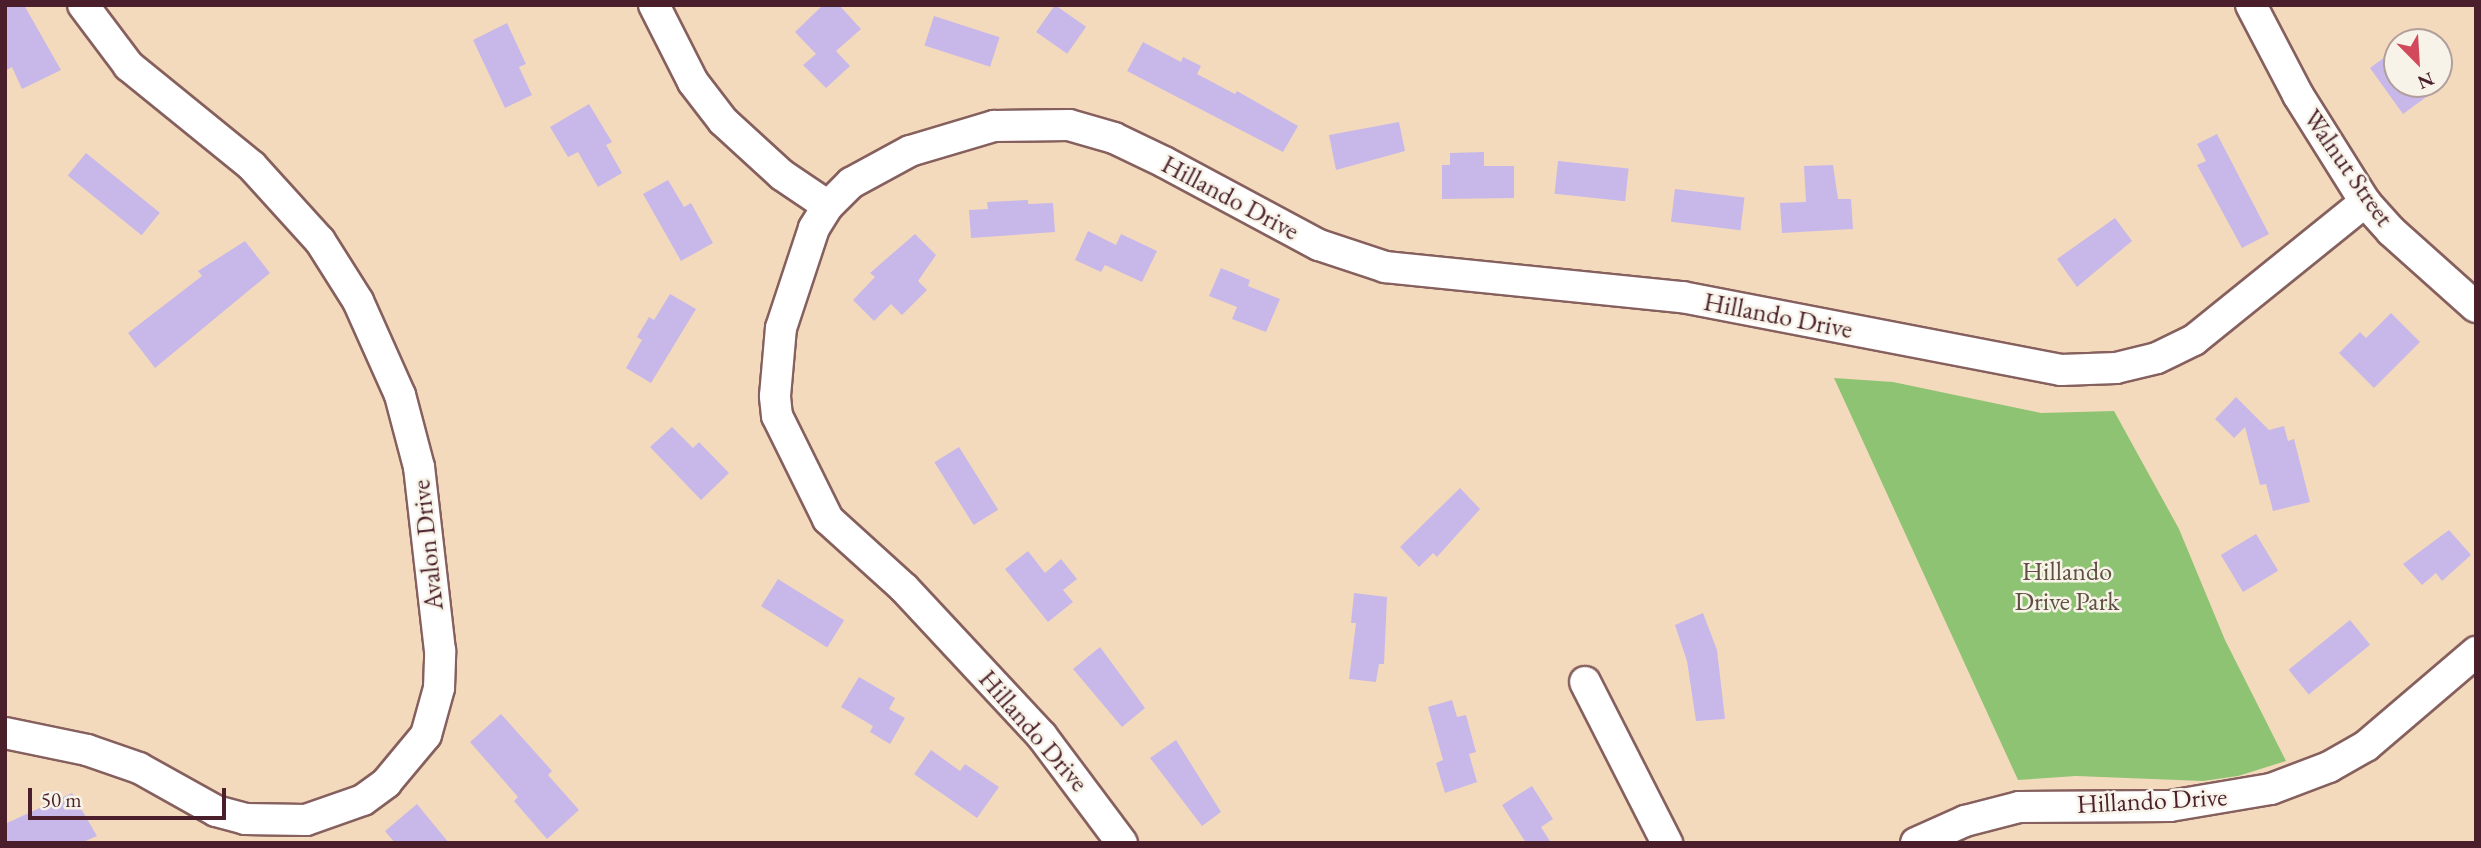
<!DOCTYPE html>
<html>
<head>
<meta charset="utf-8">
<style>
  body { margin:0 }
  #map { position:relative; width:2481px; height:848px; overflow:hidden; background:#f4dabc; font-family:"EB Garamond",serif }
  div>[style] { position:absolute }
  .green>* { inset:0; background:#8fc374 }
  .building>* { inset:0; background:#c7b8e9; transform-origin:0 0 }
  .roads { filter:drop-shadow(2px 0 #86605e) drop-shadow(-2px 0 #86605e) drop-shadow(0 2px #86605e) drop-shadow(0 -2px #86605e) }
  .street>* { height:30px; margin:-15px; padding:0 15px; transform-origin:15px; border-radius:15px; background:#fff }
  span { translate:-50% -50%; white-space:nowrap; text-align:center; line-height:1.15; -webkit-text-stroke:5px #f7f3e8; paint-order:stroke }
  .street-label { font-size:26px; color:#4a1f2b }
  .park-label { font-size:26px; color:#5f5041 }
  .frame { position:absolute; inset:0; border:7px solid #4a1f2b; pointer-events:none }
  .north { position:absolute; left:2383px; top:28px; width:70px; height:70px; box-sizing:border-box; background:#f7f3e8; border:2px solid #b29e9c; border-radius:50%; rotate:156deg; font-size:19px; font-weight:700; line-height:28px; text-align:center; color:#4a1f2b }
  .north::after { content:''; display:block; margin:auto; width:24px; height:32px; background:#d1495b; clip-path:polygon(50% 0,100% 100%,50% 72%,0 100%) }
  .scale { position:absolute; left:28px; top:788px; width:198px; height:32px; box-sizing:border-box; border:4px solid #4a1f2b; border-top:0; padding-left:9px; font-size:21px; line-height:24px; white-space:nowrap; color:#4a1f2b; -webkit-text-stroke:5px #f7f3e8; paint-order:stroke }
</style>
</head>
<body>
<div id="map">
  <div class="green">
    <i style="clip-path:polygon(1834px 378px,1893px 382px,2041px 413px,2114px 411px,2179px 529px,2225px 640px,2286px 761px,2238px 776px,2203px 781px,2076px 776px,2018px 780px)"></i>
  </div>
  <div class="building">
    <i style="clip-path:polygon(5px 5px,24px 5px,61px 70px,22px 89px,12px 67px,5px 71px)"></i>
    <i style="clip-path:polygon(823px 5px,839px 5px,861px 29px,836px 51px,850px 66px,826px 88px,803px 65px,816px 54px,795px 32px)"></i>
    <i style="left:1055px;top:5px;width:38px;height:33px;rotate:35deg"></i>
    <i style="left:934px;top:16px;width:69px;height:31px;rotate:18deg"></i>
    <i style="clip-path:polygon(507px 23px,526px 64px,519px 67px,532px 95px,505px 108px,473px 40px)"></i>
    <i style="clip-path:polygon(1143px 42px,1181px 62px,1183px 57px,1201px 66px,1197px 74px,1235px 94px,1237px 91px,1298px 126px,1283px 152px,1127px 71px)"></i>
    <i style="clip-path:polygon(2397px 48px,2397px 84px,2444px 84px,2403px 114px,2370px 68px)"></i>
    <i style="clip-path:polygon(589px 104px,612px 142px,606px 145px,622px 173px,598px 187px,578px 152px,568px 157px,550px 127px)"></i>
    <i style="clip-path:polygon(1399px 122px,1405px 151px,1336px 170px,1329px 135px)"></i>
    <i style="clip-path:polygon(2217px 134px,2269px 234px,2242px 248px,2197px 165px,2206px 161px,2197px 144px)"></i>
    <i style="clip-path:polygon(1484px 152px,1484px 166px,1514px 166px,1514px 198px,1442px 199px,1442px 165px,1450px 165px,1450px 153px)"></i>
    <i style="left:86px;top:153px;width:95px;height:29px;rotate:39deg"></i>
    <i style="left:1558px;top:161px;width:71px;height:33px;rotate:6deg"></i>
    <i style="clip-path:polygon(1833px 165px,1838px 199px,1851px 199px,1853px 229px,1782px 233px,1780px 203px,1806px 202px,1804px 166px)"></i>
    <i style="clip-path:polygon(668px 180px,684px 207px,691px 203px,713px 243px,681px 261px,643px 194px)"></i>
    <i style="left:1675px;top:189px;width:70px;height:33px;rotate:7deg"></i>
    <i style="clip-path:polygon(1028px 200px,1028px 204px,1053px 203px,1055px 232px,971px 238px,969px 210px,988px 209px,987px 202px)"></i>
    <i style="clip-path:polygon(2115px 218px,2132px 241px,2077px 287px,2057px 259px)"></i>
    <i style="clip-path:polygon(1088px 231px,1116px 245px,1121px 234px,1157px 251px,1142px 282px,1105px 265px,1101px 272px,1075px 260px)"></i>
    <i style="clip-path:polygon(915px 234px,936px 255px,918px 281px,927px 290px,902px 315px,891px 304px,874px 321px,853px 300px,875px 277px,870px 273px)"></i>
    <i style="clip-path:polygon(245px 241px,270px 273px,155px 368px,128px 333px,202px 276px,198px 271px)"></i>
    <i style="clip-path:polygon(1221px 268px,1250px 280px,1248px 286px,1280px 299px,1266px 332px,1232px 319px,1237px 307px,1209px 296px)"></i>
    <i style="clip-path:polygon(670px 294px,696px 309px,651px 383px,626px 368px,642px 340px,637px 337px,649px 317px,654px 320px)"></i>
    <i style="clip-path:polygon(2391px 313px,2420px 342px,2374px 388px,2339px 353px,2360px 332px,2366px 338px)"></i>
    <i style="clip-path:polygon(2236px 397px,2269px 430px,2284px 426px,2288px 441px,2294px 439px,2310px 502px,2273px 511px,2266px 484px,2260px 485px,2245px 427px,2234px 438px,2215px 419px)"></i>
    <i style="clip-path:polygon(672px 427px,693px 448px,699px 442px,729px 473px,701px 500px,650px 447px)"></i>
    <i style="left:959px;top:447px;width:74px;height:29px;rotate:58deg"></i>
    <i style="clip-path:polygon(1460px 488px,1480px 509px,1437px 557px,1433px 553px,1419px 567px,1400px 547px)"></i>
    <i style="clip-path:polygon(2449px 530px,2471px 555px,2442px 581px,2436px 573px,2422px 585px,2403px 564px)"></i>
    <i style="left:2256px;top:534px;width:43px;height:41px;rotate:59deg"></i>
    <i style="clip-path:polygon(1028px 551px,1045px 573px,1061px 559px,1077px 579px,1063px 590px,1073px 602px,1048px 622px,1005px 569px)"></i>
    <i style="left:778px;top:579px;width:78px;height:32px;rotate:32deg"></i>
    <i style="clip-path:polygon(1354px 593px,1387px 597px,1384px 664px,1379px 664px,1376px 682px,1349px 679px,1356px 623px,1351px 623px)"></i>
    <i style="clip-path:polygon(1703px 613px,1717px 650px,1725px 719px,1696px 721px,1687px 661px,1675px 625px)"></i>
    <i style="left:2350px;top:620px;width:32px;height:79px;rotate:51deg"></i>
    <i style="clip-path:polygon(1100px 647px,1145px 708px,1122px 727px,1073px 669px)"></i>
    <i style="clip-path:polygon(859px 677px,895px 698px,889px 709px,905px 718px,890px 744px,870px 732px,873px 726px,841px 707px)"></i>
    <i style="clip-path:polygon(1452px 700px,1457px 717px,1466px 715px,1476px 752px,1469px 754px,1477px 782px,1445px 793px,1436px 763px,1443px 760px,1428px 707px)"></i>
    <i style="clip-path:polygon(501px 714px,552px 771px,548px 775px,579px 810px,547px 839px,514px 801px,518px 797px,470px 742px)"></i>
    <i style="clip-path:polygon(1176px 740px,1221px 812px,1202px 826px,1150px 758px)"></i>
    <i style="clip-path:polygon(931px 750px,960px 771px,965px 764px,999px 787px,977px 818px,914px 774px)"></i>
    <i style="clip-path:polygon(1532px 786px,1553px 819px,1541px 827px,1551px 843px,1526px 843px,1502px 805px)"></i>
    <i style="clip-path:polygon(72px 793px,97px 836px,81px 843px,5px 843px,5px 824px)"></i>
    <i style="clip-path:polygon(417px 804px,449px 843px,395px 843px,385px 831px)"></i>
  </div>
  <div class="roads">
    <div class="street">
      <i style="left:654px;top:5px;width:86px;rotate:63.1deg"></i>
      <i style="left:693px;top:82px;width:49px;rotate:52.4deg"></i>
      <i style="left:723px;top:121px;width:80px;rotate:42.5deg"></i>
      <i style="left:782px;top:175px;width:55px;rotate:34deg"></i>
      <i style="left:2251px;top:5px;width:102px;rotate:62.4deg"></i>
      <i style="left:2298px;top:95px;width:126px;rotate:57.9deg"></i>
      <i style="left:2365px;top:202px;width:39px;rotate:48deg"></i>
      <i style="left:2391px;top:231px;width:114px;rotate:41.8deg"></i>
      <i style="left:1585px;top:682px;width:181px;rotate:63deg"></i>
      <i style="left:5px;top:733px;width:84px;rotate:11.7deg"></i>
      <i style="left:87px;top:750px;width:55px;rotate:19.1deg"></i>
      <i style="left:139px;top:768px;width:88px;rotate:29.2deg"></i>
      <i style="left:216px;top:811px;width:30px;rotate:15deg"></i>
      <i style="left:245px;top:819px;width:61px;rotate:0.9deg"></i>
      <i style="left:306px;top:820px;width:60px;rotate:-19.3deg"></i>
      <i style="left:363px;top:800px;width:29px;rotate:-36deg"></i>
      <i style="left:386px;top:783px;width:62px;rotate:-50.2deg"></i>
      <i style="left:426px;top:735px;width:49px;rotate:-74.5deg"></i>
      <i style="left:439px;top:688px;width:37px;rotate:-88deg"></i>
      <i style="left:440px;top:651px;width:185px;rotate:-96.5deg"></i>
      <i style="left:419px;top:467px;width:74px;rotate:-104.8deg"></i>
      <i style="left:400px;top:395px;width:103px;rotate:-114.1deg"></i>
      <i style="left:358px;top:301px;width:71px;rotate:-122.3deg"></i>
      <i style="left:320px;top:241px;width:101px;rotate:-132.2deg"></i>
      <i style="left:252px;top:166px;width:159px;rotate:-140.9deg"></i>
      <i style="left:129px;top:66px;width:76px;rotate:-127deg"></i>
      <i style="left:1122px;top:843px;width:134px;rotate:-126.8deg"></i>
      <i style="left:1042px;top:736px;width:202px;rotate:-133deg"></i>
      <i style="left:904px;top:588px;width:103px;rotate:-137.8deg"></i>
      <i style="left:828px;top:519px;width:115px;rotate:-116.3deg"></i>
      <i style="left:777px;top:416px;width:20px;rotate:-96deg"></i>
      <i style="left:775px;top:396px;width:68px;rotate:-85deg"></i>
      <i style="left:781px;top:328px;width:105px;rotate:-71.7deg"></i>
      <i style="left:814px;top:228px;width:26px;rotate:-58deg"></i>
      <i style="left:828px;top:206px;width:33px;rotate:-45deg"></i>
      <i style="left:851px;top:183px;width:67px;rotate:-28.5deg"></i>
      <i style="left:910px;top:151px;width:88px;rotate:-16.6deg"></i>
      <i style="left:994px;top:126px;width:75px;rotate:-0.8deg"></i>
      <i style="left:1069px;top:125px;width:47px;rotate:16.1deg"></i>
      <i style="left:1114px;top:138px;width:55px;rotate:25.6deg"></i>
      <i style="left:1164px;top:162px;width:176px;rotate:28.2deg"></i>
      <i style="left:1319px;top:245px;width:70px;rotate:18.4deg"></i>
      <i style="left:1385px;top:267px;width:299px;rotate:5.8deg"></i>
      <i style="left:1682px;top:297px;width:386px;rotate:10.9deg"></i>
      <i style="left:2061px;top:370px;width:55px;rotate:-2.1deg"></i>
      <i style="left:2116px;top:368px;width:42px;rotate:-13.7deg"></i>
      <i style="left:2157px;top:358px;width:41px;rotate:-25.9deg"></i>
      <i style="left:2194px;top:340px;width:220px;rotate:-38.9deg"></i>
      <i style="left:1916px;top:843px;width:54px;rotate:-24.2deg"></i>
      <i style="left:1965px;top:821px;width:56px;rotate:-14.5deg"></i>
      <i style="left:2019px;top:807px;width:151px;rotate:-0.4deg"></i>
      <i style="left:2170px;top:806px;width:102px;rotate:-9.6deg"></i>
      <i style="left:2271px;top:789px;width:62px;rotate:-20.8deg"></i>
      <i style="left:2329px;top:767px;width:43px;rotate:-29.6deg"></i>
      <i style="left:2366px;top:746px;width:145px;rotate:-40.5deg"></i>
    </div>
  </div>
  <div class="street-label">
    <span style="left:2348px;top:168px;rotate:55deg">Walnut Street</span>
    <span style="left:1230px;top:198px;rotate:28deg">Hillando Drive</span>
    <span style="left:1778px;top:316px;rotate:11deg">Hillando Drive</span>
    <span style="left:428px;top:545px;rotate:-96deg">Avalon Drive</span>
    <span style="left:1033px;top:731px;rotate:49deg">Hillando Drive</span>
    <span style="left:2152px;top:801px;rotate:-3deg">Hillando Drive</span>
  </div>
  <div class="park-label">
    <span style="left:2067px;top:587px">Hillando<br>Drive Park</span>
  </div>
  <div class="frame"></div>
  <div class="north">N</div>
  <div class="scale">50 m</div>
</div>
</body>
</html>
